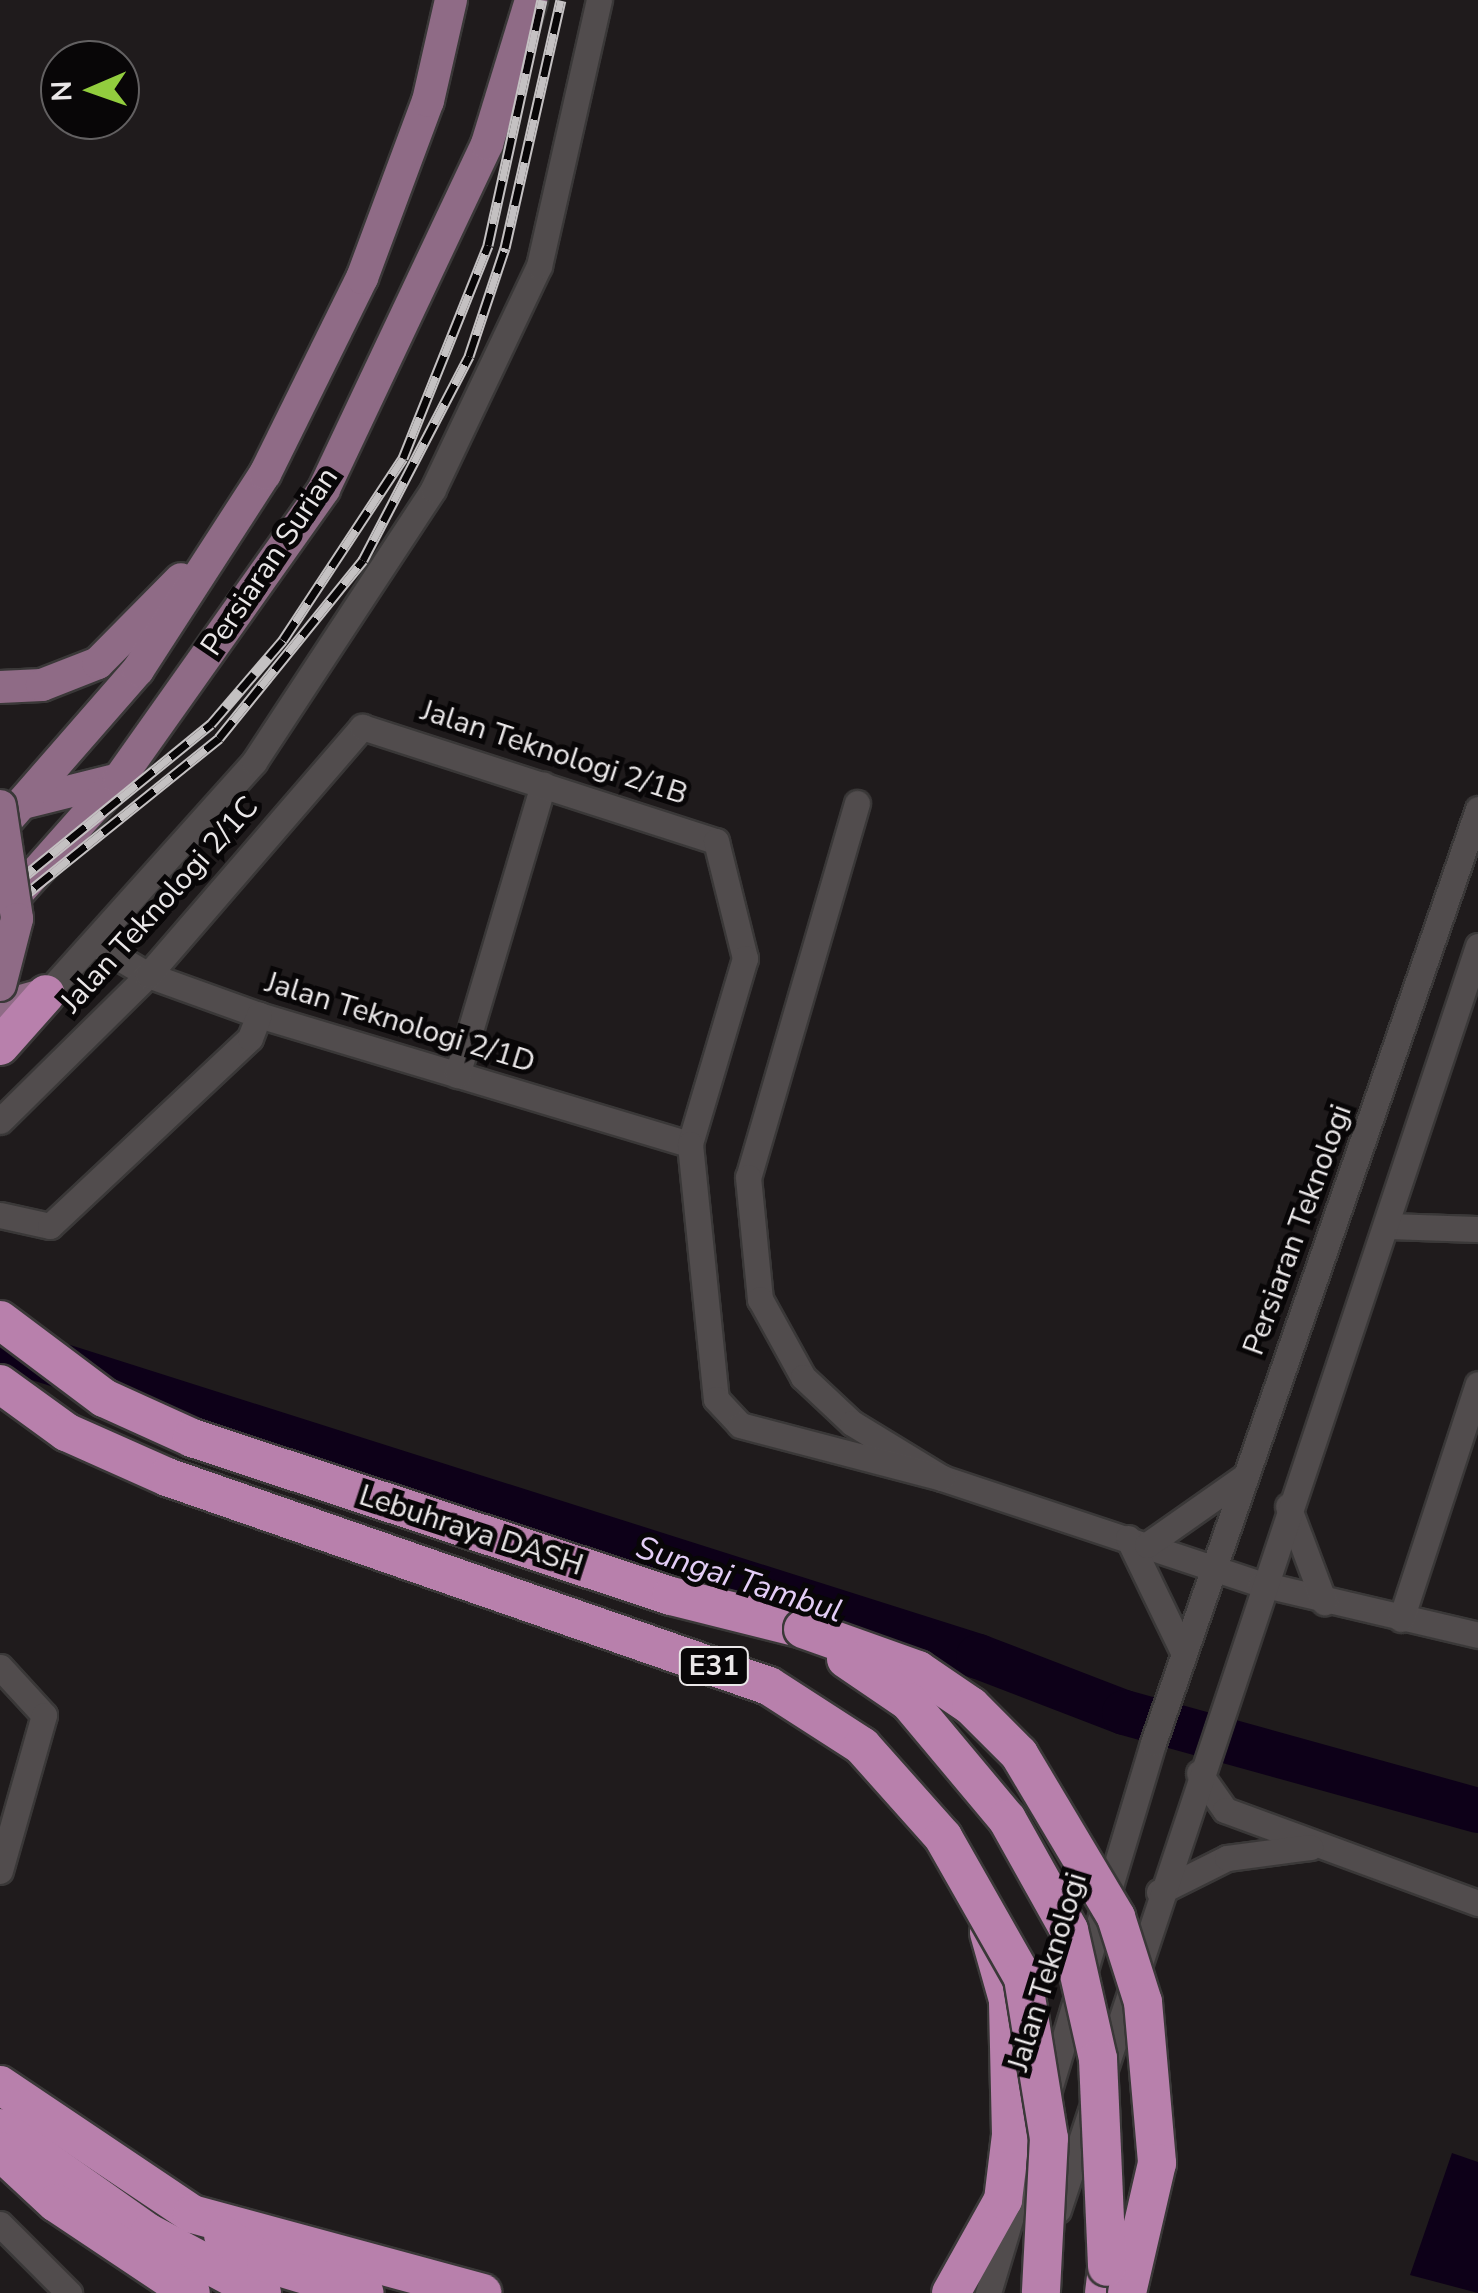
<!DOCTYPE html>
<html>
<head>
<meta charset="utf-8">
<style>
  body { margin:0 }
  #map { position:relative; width:1478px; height:2293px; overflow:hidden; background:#1f1b1c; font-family:"Nunito Sans",sans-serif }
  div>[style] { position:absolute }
  .water>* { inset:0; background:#0d0018 }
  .river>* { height:45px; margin:-22.5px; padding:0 22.5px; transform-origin:22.5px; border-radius:22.5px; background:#0d0018 }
  .roads { filter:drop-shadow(2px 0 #3a3838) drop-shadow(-2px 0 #3a3838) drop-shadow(0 2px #3a3838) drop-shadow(0 -2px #3a3838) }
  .minor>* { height:25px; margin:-12.5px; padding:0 12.5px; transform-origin:12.5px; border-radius:12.5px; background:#514c4d }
  .major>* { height:32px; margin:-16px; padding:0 16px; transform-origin:16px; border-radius:16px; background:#8f6b86 }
  .highway>* { height:38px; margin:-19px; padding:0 19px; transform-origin:19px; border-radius:19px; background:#b880ac }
  .rail>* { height:11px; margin-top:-5.5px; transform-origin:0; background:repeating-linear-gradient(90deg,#080607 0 22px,#c4c1c2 0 44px); box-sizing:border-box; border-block:2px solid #c4c1c2 }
  .bridges { filter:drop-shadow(2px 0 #3a3838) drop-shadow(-2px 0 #3a3838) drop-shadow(0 2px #3a3838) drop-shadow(0 -2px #3a3838) }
  .major-bridge>* { height:32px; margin:-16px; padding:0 16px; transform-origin:16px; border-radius:16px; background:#8f6b86 }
  .highway-bridge>* { height:38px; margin:-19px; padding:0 19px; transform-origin:19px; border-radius:19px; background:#b880ac }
  span { translate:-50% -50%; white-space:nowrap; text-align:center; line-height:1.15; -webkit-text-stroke:10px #080607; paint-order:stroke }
  .shield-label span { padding:2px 8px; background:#080607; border:2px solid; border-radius:8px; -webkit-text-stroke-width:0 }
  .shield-label { font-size:28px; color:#eae7e8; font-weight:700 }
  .street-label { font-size:30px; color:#eae7e8 }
  .water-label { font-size:32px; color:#e4cef7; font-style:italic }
  .north { position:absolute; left:40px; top:40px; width:100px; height:100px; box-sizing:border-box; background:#080607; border:2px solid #626061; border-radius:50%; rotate:268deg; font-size:28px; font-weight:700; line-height:40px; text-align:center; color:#eae7e8 }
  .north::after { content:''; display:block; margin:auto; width:35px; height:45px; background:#92cd3e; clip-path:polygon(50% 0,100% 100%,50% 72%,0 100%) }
</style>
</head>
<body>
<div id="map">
  <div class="water">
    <i style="clip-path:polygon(1452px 2153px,1478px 2162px,1478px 2293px,1410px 2275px)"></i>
  </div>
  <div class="river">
    <i style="left:0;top:1346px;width:1026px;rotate:17.59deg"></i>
    <i style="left:978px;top:1656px;width:156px;rotate:21deg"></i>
    <i style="left:1124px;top:1712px;width:367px;rotate:15.5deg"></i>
  </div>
  <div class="roads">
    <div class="minor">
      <i style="left:857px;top:803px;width:390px;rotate:106.2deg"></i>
      <i style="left:748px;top:1177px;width:123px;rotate:84.4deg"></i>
      <i style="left:760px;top:1299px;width:89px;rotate:61.1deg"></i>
      <i style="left:803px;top:1377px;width:67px;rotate:43.2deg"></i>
      <i style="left:852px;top:1423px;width:105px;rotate:31.4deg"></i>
      <i style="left:942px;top:1478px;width:336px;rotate:18.4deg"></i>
      <i style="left:1261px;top:1584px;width:223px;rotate:13.2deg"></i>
      <i style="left:99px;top:946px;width:57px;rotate:30.6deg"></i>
      <i style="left:148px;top:975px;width:118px;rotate:19.8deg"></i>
      <i style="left:259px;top:1015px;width:450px;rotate:16.7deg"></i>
      <i style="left:46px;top:994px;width:312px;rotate:-48.1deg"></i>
      <i style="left:254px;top:762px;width:326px;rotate:-56.7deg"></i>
      <i style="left:433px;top:489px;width:247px;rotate:-64.6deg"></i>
      <i style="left:539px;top:266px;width:273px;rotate:-77.3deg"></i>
      <i style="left:457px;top:1075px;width:303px;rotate:-73.5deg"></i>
      <i style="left:0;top:1121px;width:208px;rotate:-44.6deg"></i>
      <i style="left:148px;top:975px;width:328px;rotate:-49.2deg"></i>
      <i style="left:362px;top:727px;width:372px;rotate:17.9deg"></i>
      <i style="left:716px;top:841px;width:121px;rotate:76.1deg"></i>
      <i style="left:745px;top:958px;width:194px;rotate:106.5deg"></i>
      <i style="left:690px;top:1144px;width:256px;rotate:84.2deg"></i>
      <i style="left:716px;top:1399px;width:35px;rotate:47deg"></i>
      <i style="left:740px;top:1425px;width:209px;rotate:14.7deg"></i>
      <i style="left:0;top:1215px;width:51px;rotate:12.4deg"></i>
      <i style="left:50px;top:1226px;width:274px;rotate:-43.2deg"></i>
      <i style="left:250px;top:1038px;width:25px;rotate:-69deg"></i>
      <i style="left:1387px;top:1226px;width:91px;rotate:1.9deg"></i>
      <i style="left:1288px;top:1506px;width:103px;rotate:69.4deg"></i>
      <i style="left:1128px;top:1538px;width:127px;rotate:64.2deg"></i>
      <i style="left:1147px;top:1545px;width:120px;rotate:-35.1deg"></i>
      <i style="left:1401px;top:1619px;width:247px;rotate:-71.9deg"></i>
      <i style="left:0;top:1667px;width:65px;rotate:47.5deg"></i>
      <i style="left:44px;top:1715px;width:162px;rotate:105.8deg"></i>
      <i style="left:1199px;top:1773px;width:45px;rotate:54.9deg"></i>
      <i style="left:1225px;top:1810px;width:270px;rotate:20.2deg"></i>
      <i style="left:1159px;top:1892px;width:76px;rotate:-26.6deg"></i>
      <i style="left:1227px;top:1858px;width:84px;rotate:-7.5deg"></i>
      <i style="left:1058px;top:2210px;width:1332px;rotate:-71.62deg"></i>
      <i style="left:0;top:2224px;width:98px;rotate:45deg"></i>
      <i style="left:988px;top:2293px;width:574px;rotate:-73.3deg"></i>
      <i style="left:1153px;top:1743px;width:989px;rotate:-70.81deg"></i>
    </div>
    <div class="major">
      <i style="left:0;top:687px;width:42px;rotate:-2.7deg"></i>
      <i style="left:42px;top:685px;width:60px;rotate:-21.4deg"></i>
      <i style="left:98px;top:663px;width:118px;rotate:-45.3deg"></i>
      <i style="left:23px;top:803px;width:99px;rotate:-14deg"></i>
      <i style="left:0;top:828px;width:210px;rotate:-48.9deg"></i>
      <i style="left:138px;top:670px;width:234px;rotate:-57.1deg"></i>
      <i style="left:265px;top:474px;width:219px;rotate:-63.7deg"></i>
      <i style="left:362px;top:278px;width:189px;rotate:-69.6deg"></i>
      <i style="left:428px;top:101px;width:104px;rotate:-77.2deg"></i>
      <i style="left:0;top:913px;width:179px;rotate:-48.4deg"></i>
      <i style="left:119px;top:779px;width:355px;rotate:-54.7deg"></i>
      <i style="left:324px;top:489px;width:382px;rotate:-64.7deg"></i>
      <i style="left:487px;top:144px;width:151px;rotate:-73deg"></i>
      <i style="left:0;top:1007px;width:48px;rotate:-15.8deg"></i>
    </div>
    <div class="highway">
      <i style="left:0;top:1046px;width:69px;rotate:-48.5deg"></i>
      <i style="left:0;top:1320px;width:130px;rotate:36.9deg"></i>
      <i style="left:104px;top:1398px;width:97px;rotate:24.4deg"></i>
      <i style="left:192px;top:1438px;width:504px;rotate:18.26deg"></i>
      <i style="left:671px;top:1596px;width:136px;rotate:14deg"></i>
      <i style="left:0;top:2085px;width:231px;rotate:33.9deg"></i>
      <i style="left:192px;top:2214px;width:301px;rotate:15.2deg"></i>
      <i style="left:0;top:2128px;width:182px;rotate:35.2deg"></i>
      <i style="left:149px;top:2233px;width:128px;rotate:28deg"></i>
      <i style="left:0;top:2151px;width:76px;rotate:42.9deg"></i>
      <i style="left:56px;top:2203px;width:162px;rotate:33.7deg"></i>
      <i style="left:223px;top:2235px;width:51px;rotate:33.1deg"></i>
      <i style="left:266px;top:2263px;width:103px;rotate:16.9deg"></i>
      <i style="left:951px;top:2293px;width:107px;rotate:-60.8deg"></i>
      <i style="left:1003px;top:2200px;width:65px;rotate:-83deg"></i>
      <i style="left:1011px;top:2135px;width:135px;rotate:-91.3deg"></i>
      <i style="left:1008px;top:2000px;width:70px;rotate:-105.8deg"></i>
      <i style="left:1104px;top:2293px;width:26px;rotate:-83deg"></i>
    </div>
  </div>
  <div class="rail">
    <i style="left:0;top:896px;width:272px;rotate:-39.2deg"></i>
    <i style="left:211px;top:724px;width:111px;rotate:-49.4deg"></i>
    <i style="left:283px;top:640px;width:218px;rotate:-56.6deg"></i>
    <i style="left:403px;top:458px;width:229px;rotate:-68.2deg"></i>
    <i style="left:488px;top:245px;width:251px;rotate:-77.6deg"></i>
    <i style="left:0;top:915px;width:282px;rotate:-38.9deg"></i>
    <i style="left:219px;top:738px;width:229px;rotate:-51deg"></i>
    <i style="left:363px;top:560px;width:230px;rotate:-62.5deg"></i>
    <i style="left:469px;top:356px;width:114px;rotate:-71.6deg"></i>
    <i style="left:505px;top:248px;width:254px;rotate:-77.3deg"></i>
  </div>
  <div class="bridges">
    <div class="major-bridge">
      <i style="left:0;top:806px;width:114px;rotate:81.4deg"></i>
      <i style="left:17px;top:919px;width:68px;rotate:104.4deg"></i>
    </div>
    <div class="highway-bridge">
      <i style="left:0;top:1384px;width:82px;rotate:36deg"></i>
      <i style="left:66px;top:1432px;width:111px;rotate:24deg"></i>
      <i style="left:167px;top:1477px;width:637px;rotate:19.15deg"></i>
      <i style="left:769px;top:1686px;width:111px;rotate:32.8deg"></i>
      <i style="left:862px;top:1746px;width:122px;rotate:48.3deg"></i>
      <i style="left:943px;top:1837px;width:162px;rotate:60.4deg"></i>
      <i style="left:1023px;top:1978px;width:162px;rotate:80.8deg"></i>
      <i style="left:1049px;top:2138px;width:155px;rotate:93deg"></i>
      <i style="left:803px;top:1629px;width:122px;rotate:19.6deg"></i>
      <i style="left:918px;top:1670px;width:64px;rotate:34.2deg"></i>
      <i style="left:971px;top:1706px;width:68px;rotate:45deg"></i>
      <i style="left:1019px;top:1754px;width:190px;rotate:59.2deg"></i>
      <i style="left:1116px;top:1917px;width:89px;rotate:72.4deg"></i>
      <i style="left:1143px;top:2002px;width:162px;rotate:85deg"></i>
      <i style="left:1157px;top:2163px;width:133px;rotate:103deg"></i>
      <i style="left:846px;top:1659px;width:76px;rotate:34.3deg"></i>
      <i style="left:909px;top:1702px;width:153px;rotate:50.1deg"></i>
      <i style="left:1007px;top:1819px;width:127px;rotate:60.8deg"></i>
      <i style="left:1069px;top:1930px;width:132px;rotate:77.3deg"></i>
      <i style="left:1098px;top:2059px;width:208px;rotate:87.5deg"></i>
    </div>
  </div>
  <div class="shield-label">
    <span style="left:714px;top:1666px">E31</span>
  </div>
  <div class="street-label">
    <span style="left:270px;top:562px;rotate:-56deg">Persiaran Surian</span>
    <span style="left:554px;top:753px;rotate:18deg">Jalan Teknologi 2/1B</span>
    <span style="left:160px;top:905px;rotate:-48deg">Jalan Teknologi 2/1C</span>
    <span style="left:400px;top:1023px;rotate:17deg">Jalan Teknologi 2/1D</span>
    <span style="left:1298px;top:1230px;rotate:-70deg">Persiaran Teknologi</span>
    <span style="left:471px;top:1531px;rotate:18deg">Lebuhraya DASH</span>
    <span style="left:1048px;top:1972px;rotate:-73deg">Jalan Teknologi</span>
  </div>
  <div class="water-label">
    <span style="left:739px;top:1580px;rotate:18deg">Sungai Tambul</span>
  </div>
  <div class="north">N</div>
</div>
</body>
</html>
